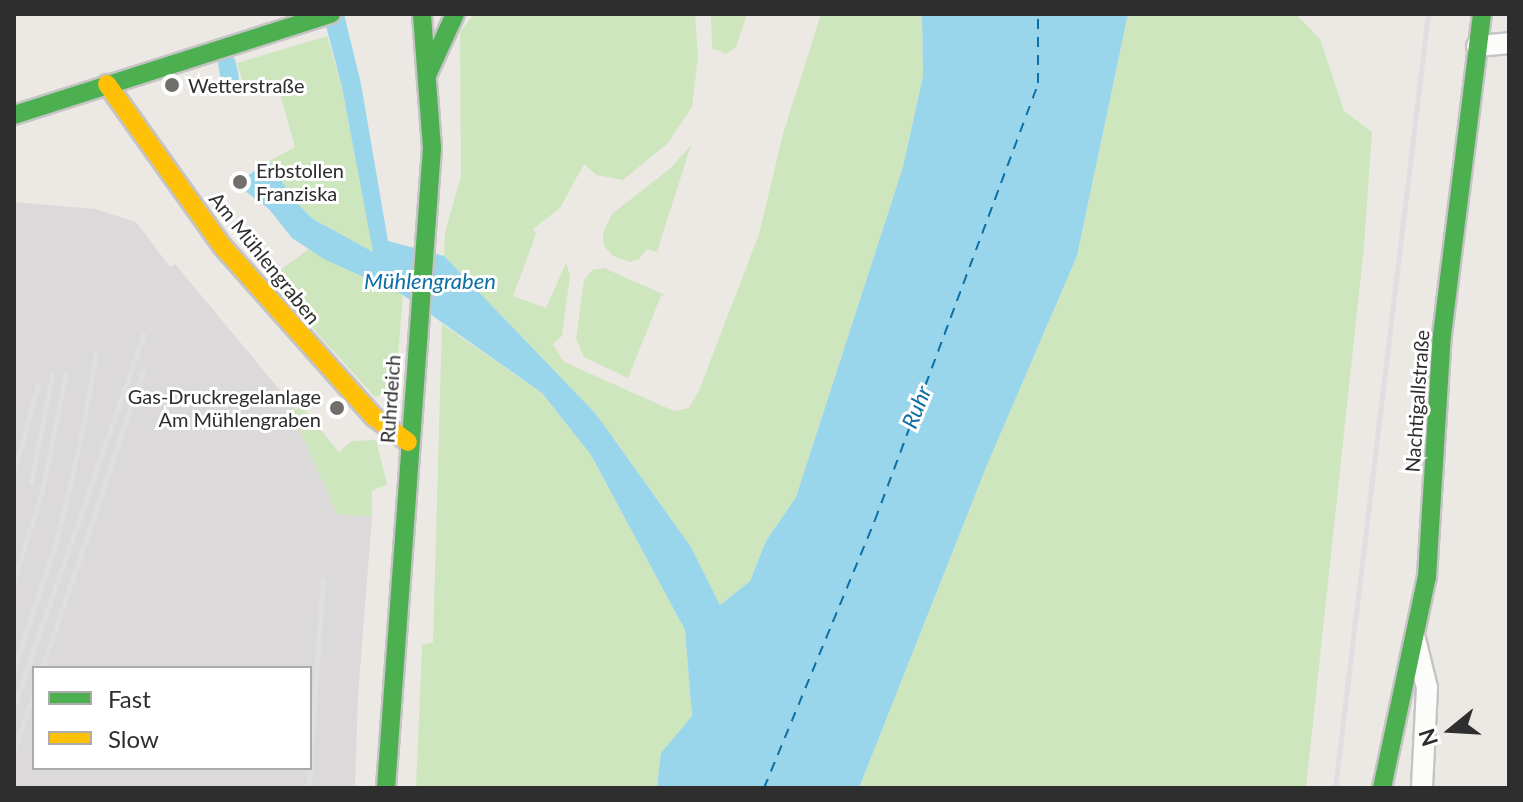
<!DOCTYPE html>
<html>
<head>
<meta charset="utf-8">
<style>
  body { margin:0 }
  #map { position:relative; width:1523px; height:802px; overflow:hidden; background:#ece8e4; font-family:Lato,sans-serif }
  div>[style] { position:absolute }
  .industrial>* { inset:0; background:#dcd9db }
  .green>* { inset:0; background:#cee6be }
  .water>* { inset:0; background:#99d6ec }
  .canal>* { height:18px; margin:-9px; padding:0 9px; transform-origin:9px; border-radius:9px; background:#99d6ec }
  .ferry>* { height:2px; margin-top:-1px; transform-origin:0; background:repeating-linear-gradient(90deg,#0d6fa3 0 10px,transparent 0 18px) }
  .roads { filter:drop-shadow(2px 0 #c5c4c5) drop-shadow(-2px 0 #c5c4c5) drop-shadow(0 2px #c5c4c5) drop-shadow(0 -2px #c5c4c5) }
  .street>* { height:20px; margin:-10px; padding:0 10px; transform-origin:10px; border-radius:10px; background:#fcfcfb }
  .fast>* { height:18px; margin:-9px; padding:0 9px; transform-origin:9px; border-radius:9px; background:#4caf50 }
  .slow>* { height:18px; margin:-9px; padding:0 9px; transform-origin:9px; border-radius:9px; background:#ffc107 }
  .rail>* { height:5px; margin:-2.5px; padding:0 2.5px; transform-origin:2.5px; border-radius:2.5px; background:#dfdfe1 }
  .dots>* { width:22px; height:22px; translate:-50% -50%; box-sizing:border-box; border:4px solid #fff; border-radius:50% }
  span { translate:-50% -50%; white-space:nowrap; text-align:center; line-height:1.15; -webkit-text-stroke:6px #fff; paint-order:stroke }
  .poi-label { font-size:20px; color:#2e2e2e }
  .left { translate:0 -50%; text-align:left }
  .right { translate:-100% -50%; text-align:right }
  .street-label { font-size:20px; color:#2e2e2e }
  .water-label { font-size:22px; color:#0d6fa3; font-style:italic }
  .frame { position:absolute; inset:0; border:16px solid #2e2e2e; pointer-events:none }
  .legend { position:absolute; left:32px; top:666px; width:280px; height:104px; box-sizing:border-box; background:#fff; border:2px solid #ababab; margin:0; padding:10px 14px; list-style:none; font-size:24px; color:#2e2e2e }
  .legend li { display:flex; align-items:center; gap:16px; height:40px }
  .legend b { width:40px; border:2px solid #ababab }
  .north { position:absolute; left:1411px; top:690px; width:80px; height:80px; -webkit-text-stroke:6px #fff; paint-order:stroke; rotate:252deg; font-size:22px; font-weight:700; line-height:32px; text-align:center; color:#2e2e2e }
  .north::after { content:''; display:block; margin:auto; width:28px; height:36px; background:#2e2e2e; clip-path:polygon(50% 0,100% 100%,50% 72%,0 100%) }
</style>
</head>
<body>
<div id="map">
  <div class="industrial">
    <i style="clip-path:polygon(evenodd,14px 202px,95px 209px,136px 222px,170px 267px,175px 264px,284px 395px,337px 514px,372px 517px,358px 695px,355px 788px,14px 788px,14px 202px,34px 668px,310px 668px,310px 768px,34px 768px,34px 668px)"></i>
  </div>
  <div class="green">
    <i style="clip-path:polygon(474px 14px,695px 14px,698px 56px,692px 107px,668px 143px,623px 180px,596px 175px,584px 164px,560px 208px,533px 229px,536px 234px,513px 296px,546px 308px,566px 263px,570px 275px,562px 336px,553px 344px,564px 362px,674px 411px,689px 408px,700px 388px,759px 234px,783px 134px,821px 14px,922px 14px,923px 76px,903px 167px,796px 497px,766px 541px,750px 581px,720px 605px,691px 547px,596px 414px,444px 256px,445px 232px,461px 176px,460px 32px)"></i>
    <i style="clip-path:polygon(711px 14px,747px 14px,736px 47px,726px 54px,712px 48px)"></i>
    <i style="clip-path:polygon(1128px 14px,1296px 14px,1320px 39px,1344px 111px,1372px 132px,1364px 246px,1306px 788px,859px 788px,987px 465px,1077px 256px)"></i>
    <i style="clip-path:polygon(327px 36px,342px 87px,374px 253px,313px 219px,294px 200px,269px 161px,295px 147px,276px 80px,244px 87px,237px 63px)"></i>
    <i style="clip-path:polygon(691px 145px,657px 252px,647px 249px,639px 259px,630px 262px,613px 256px,604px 246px,603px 233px,612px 214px,672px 167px)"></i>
    <i style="clip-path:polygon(309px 249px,403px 295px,396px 380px,384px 394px,375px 397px,268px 279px)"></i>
    <i style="clip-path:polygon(604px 268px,665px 295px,661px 296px,628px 378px,584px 357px,576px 339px,584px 280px,592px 270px)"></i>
    <i style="clip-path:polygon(442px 324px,542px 393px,591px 455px,685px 630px,692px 716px,662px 753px,657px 788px,416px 788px,422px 645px,433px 642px)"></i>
    <i style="clip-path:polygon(284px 395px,296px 410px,301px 406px,339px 452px,352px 441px,376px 440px,387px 484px,372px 491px,372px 517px,337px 514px)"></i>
  </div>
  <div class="water">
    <i style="clip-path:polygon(323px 14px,344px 14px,361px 84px,388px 241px,444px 256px,596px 414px,691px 547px,720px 605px,750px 581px,766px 541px,796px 497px,903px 167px,923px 76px,922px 14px,1128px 14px,1077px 256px,987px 465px,859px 788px,657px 788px,661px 753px,692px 716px,685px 630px,591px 455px,542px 393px,403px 295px,324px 259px,292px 238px,269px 209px,236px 184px,269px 161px,294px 200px,313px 219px,373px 252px,342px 87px)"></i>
  </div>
  <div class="canal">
    <i style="left:227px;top:64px;width:14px;rotate:78deg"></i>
  </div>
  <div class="ferry">
    <i style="left:764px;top:788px;width:290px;rotate:-67.5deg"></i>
    <i style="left:875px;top:520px;width:466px;rotate:-69.5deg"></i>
    <i style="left:1038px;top:83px;width:69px;rotate:-90deg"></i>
  </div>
  <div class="roads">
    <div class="street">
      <i style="left:1477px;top:46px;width:32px;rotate:-5deg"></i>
      <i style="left:1415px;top:639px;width:50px;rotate:76.2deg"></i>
      <i style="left:1427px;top:688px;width:100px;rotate:92.9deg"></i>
    </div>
    <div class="fast">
      <i style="left:428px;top:73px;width:65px;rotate:-65.4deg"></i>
      <i style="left:14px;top:115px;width:333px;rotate:-17.7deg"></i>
      <i style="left:386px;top:788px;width:642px;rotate:-85.89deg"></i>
      <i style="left:432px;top:148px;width:134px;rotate:-94.3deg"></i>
      <i style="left:1382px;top:788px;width:216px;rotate:-78deg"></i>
      <i style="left:1427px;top:577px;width:242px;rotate:-86.5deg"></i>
      <i style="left:1442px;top:335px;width:323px;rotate:-82.9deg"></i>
    </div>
    <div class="slow">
      <i style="left:107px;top:84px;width:200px;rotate:54.6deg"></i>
      <i style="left:223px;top:247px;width:227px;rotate:48.4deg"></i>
      <i style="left:374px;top:417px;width:42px;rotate:36.3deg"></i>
    </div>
  </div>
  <div class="rail">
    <i style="left:14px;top:471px;width:89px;rotate:-74.4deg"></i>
    <i style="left:31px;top:482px;width:109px;rotate:-78.9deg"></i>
    <i style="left:14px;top:579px;width:92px;rotate:-72.3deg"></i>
    <i style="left:42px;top:491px;width:120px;rotate:-78.5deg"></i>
    <i style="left:14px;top:667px;width:136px;rotate:-71.6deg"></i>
    <i style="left:57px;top:538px;width:104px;rotate:-76.6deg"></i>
    <i style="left:81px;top:437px;width:86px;rotate:-80deg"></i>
    <i style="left:42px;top:668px;width:314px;rotate:-71.2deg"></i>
    <i style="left:14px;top:706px;width:393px;rotate:-70.8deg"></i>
    <i style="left:14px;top:751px;width:62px;rotate:-71.3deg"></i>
    <i style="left:310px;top:763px;width:184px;rotate:-86deg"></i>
    <i style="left:308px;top:788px;width:20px;rotate:-84deg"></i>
    <i style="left:1335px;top:788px;width:780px;rotate:-83.15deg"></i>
  </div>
  <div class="dots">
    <i style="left:172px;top:85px;background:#706f6e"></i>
    <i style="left:240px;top:182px;background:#706f6e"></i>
    <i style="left:337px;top:408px;background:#706f6e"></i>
  </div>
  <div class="poi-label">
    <span class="left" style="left:188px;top:85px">Wetterstraße</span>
    <span class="left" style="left:256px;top:182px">Erbstollen<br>Franziska</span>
    <span class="right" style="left:321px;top:408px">Gas-Druckregelanlage<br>Am Mühlengraben</span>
  </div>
  <div class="street-label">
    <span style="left:265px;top:258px;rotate:51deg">Am Mühlengraben</span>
    <span style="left:390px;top:399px;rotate:-86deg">Ruhrdeich</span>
    <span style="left:1417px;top:401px;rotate:-86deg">Nachtigallstraße</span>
  </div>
  <div class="water-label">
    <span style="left:430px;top:281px">Mühlengraben</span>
    <span style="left:916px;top:407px;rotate:-68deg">Ruhr</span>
  </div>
  <div class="frame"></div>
  <ul class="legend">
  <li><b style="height:10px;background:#4caf50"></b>Fast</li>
  <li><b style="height:10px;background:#ffc107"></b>Slow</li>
  </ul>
  <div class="north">N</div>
</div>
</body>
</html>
